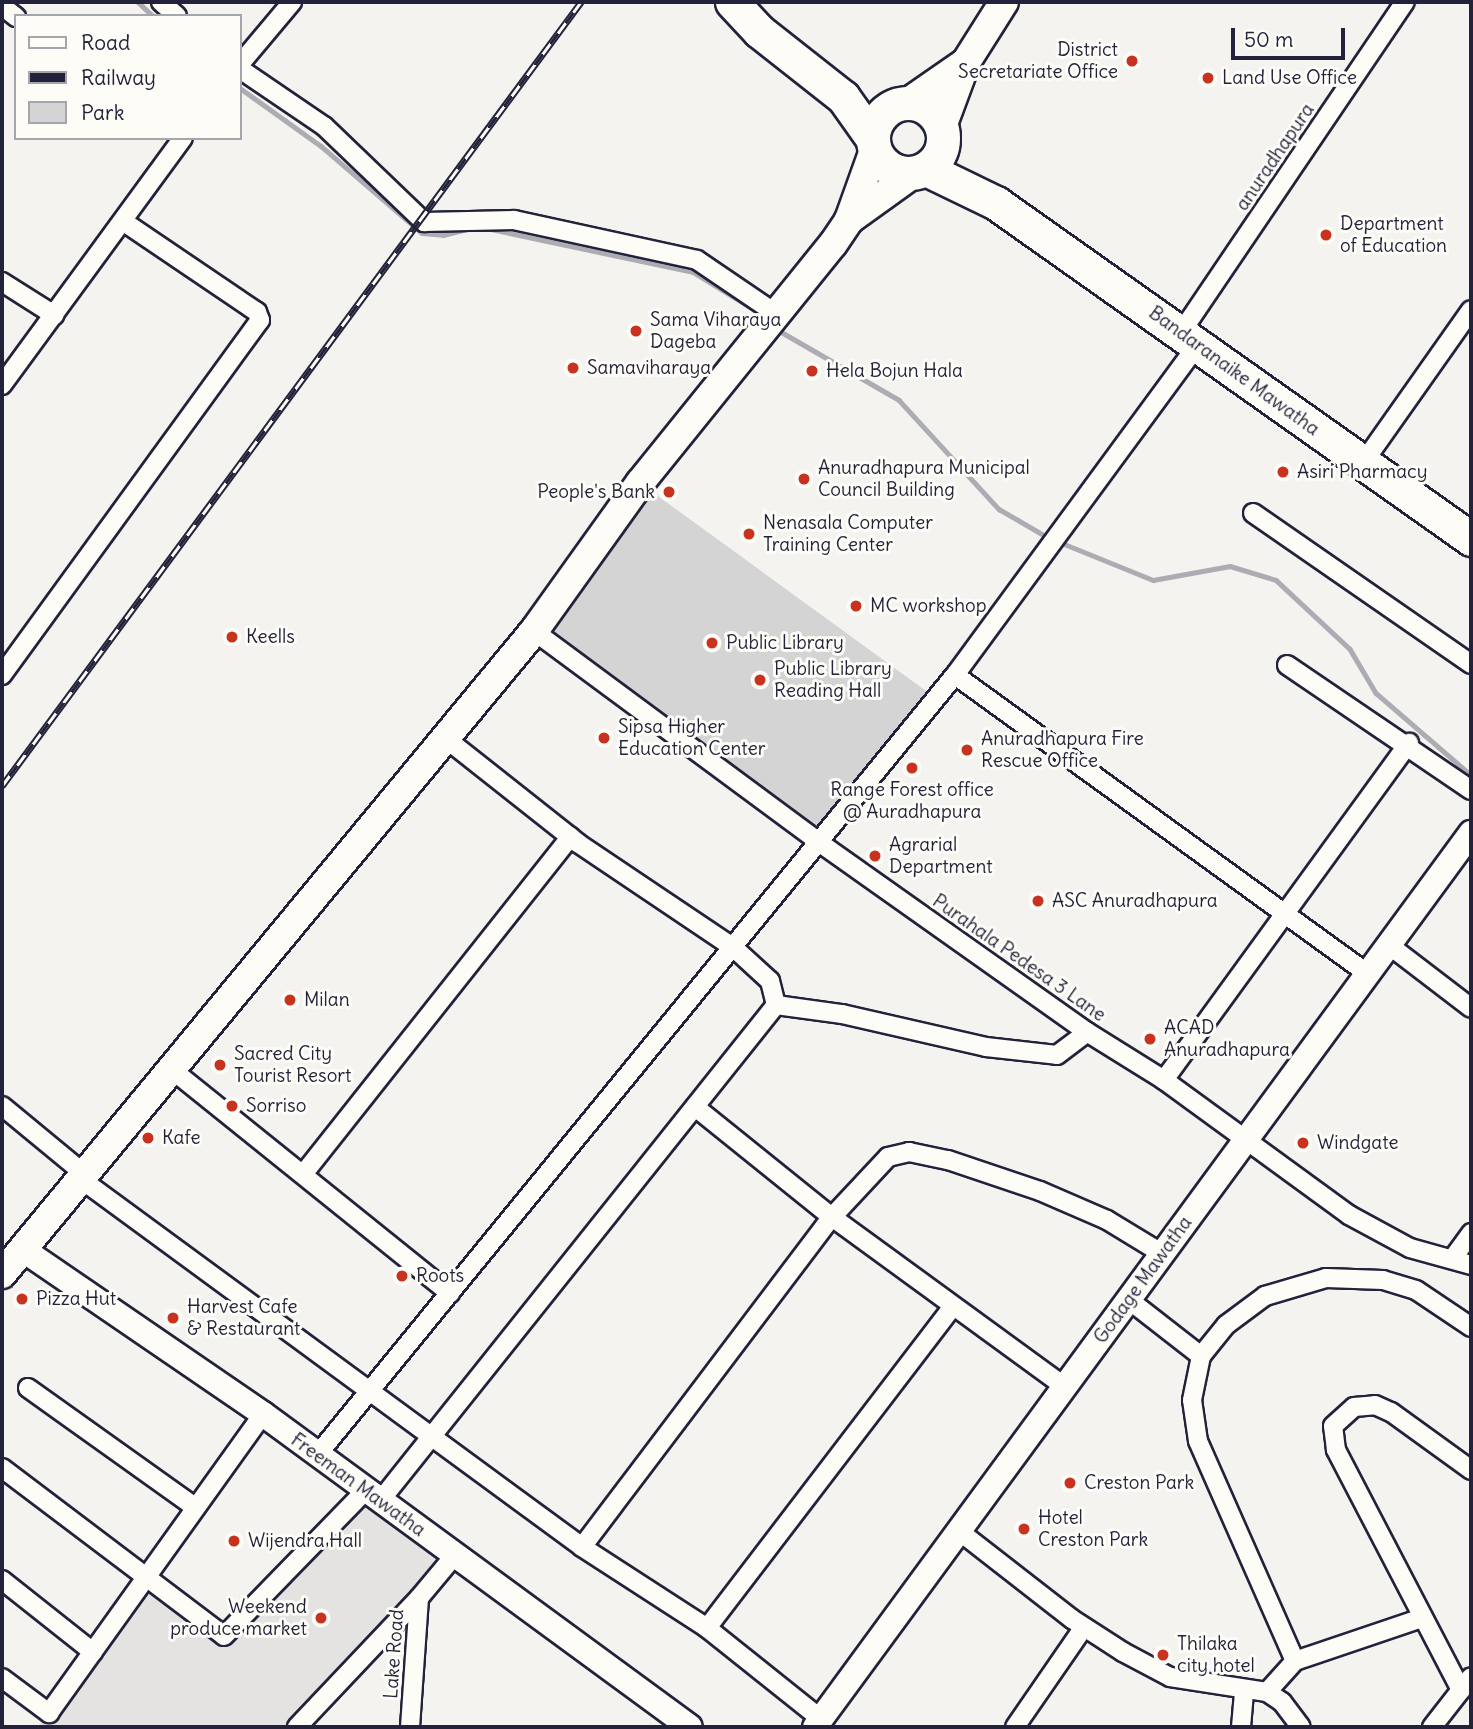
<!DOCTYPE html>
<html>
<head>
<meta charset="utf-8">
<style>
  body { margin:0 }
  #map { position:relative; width:1473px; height:1729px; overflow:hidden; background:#f4f3ef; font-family:Delius,sans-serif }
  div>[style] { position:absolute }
  .built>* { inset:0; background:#e4e3e2 }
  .green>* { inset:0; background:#d5d4d5; transform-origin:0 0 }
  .stream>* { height:4.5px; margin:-2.25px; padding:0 2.25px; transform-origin:2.25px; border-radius:2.25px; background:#acacb2 }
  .roads { filter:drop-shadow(2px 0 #22223b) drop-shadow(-2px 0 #22223b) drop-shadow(0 2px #22223b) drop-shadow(0 -2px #22223b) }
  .street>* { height:18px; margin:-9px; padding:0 9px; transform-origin:9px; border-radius:9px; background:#fdfcf7 }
  .secondary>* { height:24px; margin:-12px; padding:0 12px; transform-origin:12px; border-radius:12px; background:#fdfcf7 }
  .primary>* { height:28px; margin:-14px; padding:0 14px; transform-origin:14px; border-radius:14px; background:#fdfcf7 }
  .highway>* { height:33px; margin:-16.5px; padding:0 16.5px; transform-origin:16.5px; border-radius:16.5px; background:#fdfcf7 }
  .highway>.ring { margin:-16.5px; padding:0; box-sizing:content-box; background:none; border:33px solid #fdfcf7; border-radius:50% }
  .rail>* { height:7px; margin-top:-3.5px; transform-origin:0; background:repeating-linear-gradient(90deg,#fdfcf7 0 13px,#22223b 0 26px); box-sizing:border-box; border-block:2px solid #22223b }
  .dots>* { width:19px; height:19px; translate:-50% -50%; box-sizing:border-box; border:4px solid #fdfcf7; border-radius:50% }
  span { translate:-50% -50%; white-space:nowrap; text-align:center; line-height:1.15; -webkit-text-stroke:6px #fdfcf7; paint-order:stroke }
  .poi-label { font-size:19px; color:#22223b }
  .right { translate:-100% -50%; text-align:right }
  .left { translate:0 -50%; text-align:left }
  .street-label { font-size:19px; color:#22223b }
  .frame { position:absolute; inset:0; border:4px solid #22223b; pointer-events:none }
  .legend { position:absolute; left:14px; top:14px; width:228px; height:126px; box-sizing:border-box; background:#fdfcf7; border:2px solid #a5a5ac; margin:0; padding:9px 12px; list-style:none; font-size:21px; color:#22223b }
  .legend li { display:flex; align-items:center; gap:14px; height:35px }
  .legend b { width:35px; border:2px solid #a5a5ac }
  .scale { position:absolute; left:1231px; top:28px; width:114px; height:32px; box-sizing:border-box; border:4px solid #22223b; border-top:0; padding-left:9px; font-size:21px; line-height:24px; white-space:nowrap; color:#22223b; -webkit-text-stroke:5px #fdfcf7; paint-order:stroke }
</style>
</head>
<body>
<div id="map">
  <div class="built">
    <i style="clip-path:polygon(366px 1490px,455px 1555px,297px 1727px,38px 1727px,147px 1577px,224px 1635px)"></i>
  </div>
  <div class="green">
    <i style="left:640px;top:483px;width:366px;height:182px;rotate:36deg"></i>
  </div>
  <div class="stream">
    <i style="left:138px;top:2px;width:21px;rotate:43deg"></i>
    <i style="left:240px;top:88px;width:100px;rotate:35.6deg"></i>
    <i style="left:321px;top:146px;width:133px;rotate:40.7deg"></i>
    <i style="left:422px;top:233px;width:21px;rotate:5deg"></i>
    <i style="left:443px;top:235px;width:25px;rotate:-14deg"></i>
    <i style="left:486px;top:228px;width:212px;rotate:12deg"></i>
    <i style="left:693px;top:272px;width:73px;rotate:31.5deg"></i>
    <i style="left:778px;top:330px;width:140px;rotate:30deg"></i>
    <i style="left:899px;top:400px;width:148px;rotate:47.5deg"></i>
    <i style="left:999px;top:509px;width:58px;rotate:30.1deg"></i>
    <i style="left:1057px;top:541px;width:104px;rotate:22.1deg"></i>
    <i style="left:1153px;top:580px;width:78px;rotate:-10.3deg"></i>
    <i style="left:1230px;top:566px;width:48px;rotate:16.9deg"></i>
    <i style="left:1276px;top:580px;width:101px;rotate:43deg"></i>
    <i style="left:1350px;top:649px;width:51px;rotate:59.4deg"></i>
    <i style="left:1376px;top:693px;width:125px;rotate:40.8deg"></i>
  </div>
  <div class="roads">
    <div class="street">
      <i style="left:161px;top:2px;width:21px;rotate:41deg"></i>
      <i style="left:2px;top:6px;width:18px;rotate:38deg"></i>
      <i style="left:240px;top:64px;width:81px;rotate:-50deg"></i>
      <i style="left:240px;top:69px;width:102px;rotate:34.2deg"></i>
      <i style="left:324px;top:126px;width:139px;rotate:43.8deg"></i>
      <i style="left:424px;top:222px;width:90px;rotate:-1.3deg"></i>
      <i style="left:514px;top:220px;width:187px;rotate:12.3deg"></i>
      <i style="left:697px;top:260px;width:98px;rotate:34.2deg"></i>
      <i style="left:2px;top:282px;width:62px;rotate:32.4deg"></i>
      <i style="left:1180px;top:334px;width:401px;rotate:-55.9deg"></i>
      <i style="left:2px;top:385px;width:306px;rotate:-53.8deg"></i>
      <i style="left:1363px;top:463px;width:187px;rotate:-54.8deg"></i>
      <i style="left:1253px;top:513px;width:265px;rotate:34.7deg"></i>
      <i style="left:534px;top:631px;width:356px;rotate:36.5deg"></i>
      <i style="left:820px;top:843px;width:327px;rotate:35.3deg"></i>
      <i style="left:1087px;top:1032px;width:91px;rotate:31.9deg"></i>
      <i style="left:1164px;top:1080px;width:229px;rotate:36.1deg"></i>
      <i style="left:1349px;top:1215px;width:69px;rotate:28.4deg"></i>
      <i style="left:1410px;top:1248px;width:63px;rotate:15.6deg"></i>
      <i style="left:1287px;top:665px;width:222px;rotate:34.2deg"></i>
      <i style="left:2px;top:675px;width:439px;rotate:-54deg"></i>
      <i style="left:260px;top:320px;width:9px;rotate:-111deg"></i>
      <i style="left:257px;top:312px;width:161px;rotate:-145.9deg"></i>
      <i style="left:955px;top:675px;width:510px;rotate:35.9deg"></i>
      <i style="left:1389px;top:945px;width:103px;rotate:37.5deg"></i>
      <i style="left:776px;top:1005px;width:67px;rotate:7.8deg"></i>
      <i style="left:842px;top:1014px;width:148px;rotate:12.9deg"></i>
      <i style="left:986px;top:1047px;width:71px;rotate:6.4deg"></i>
      <i style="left:1057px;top:1055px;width:38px;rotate:-37deg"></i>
      <i style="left:171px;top:1069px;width:358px;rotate:38.8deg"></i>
      <i style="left:1164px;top:1080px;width:417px;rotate:-54deg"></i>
      <i style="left:2px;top:1106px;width:104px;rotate:39.5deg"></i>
      <i style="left:695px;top:1107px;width:176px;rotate:38.8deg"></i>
      <i style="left:832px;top:1217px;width:288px;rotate:36.1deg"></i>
      <i style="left:304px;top:1173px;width:429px;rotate:-51.6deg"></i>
      <i style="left:78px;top:1177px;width:625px;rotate:36.28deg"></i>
      <i style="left:582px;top:1547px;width:149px;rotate:32.9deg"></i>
      <i style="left:707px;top:1628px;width:146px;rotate:38.6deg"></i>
      <i style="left:1453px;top:1258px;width:31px;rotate:-54deg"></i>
      <i style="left:1129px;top:1300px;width:91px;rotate:37.9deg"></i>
      <i style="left:28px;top:1388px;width:206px;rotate:35.5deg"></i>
      <i style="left:318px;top:1454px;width:1006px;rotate:-50.73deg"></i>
      <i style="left:955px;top:675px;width:408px;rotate:-53.7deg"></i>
      <i style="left:2px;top:1468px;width:278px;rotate:37.1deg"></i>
      <i style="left:224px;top:1636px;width:204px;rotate:-45.8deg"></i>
      <i style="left:380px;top:1501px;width:635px;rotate:-51.4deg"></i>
      <i style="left:776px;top:1005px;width:25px;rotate:-104deg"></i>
      <i style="left:770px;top:981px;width:49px;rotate:-137.5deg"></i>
      <i style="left:734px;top:948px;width:188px;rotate:-146.1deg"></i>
      <i style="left:578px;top:843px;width:169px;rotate:-141.7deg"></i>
      <i style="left:959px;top:1531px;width:143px;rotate:37.9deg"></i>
      <i style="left:1072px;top:1619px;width:61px;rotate:32.9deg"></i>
      <i style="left:1123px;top:1652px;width:53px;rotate:28deg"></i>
      <i style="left:1170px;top:1677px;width:98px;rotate:8.8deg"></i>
      <i style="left:1267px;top:1692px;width:18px;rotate:34deg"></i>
      <i style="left:1282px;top:1702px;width:31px;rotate:53deg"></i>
      <i style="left:582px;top:1547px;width:414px;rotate:-52.9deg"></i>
      <i style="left:832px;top:1217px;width:82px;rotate:-47deg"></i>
      <i style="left:888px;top:1157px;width:22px;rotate:-13deg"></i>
      <i style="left:909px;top:1152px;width:40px;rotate:12deg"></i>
      <i style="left:948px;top:1160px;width:97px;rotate:18.6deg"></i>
      <i style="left:1040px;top:1191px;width:73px;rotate:23.4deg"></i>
      <i style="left:1107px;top:1220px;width:66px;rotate:31.3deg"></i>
      <i style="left:2px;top:1580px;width:116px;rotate:38.4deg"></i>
      <i style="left:707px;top:1628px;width:404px;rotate:-52.6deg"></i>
      <i style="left:1295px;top:1661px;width:240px;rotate:-113.8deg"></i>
      <i style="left:1198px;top:1441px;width:41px;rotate:-98.3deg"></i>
      <i style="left:1192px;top:1400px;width:45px;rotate:-78.4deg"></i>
      <i style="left:1201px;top:1356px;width:40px;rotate:-51deg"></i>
      <i style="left:1226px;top:1325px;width:49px;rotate:-36.6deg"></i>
      <i style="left:1265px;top:1296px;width:64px;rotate:-16.4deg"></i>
      <i style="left:1326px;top:1278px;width:57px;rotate:2deg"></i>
      <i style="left:1383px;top:1280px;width:34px;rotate:17deg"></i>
      <i style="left:1416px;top:1290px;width:66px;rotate:33.9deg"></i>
      <i style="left:2px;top:1678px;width:59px;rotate:36.7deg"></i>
      <i style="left:49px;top:1713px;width:368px;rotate:-54.4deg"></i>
      <i style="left:1461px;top:1690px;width:271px;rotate:-117.5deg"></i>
      <i style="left:1336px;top:1450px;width:24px;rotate:-97deg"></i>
      <i style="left:1333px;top:1426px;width:28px;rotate:-42deg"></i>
      <i style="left:1354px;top:1407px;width:21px;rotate:-5deg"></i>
      <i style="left:1375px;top:1405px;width:17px;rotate:24deg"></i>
      <i style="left:1391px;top:1412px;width:99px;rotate:35.9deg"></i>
      <i style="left:1267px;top:1692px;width:42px;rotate:-47.9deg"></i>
      <i style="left:1295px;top:1661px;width:134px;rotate:-18.7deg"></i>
      <i style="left:297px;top:1727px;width:178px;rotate:-46.6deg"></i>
      <i style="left:410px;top:1727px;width:129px;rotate:-86deg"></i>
      <i style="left:419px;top:1598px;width:56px;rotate:-50.1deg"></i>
      <i style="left:1015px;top:1727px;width:121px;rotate:-55.4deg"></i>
      <i style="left:1241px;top:1727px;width:37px;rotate:-85deg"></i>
      <i style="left:1432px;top:1727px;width:63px;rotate:-52deg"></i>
    </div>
    <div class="secondary">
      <i style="left:22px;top:1249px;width:292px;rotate:34.4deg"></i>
      <i style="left:263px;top:1414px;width:529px;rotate:36.24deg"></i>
      <i style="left:815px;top:1727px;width:1109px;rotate:-53.73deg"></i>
    </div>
    <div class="primary">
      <i style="left:907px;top:103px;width:72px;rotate:-34.8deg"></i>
      <i style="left:943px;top:124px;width:66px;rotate:-69.6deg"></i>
      <i style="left:966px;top:62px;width:71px;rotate:-57.7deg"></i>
      <i style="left:849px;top:220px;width:79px;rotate:-35.7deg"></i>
      <i style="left:2px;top:1274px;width:835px;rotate:-50.4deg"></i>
      <i style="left:534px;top:631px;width:182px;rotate:-54.4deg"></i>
      <i style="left:640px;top:483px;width:307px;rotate:-51.1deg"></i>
      <i style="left:833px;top:244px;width:29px;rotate:-56deg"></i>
      <i style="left:849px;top:220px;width:74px;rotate:-70.3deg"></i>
    </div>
    <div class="highway">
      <i style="left:732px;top:2px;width:40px;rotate:47deg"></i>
      <i style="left:759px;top:31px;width:107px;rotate:38.2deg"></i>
      <i style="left:843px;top:97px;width:50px;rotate:54.7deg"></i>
      <i class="ring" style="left:873px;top:103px;width:37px;height:37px"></i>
      <i style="left:926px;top:169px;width:78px;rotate:25.9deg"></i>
      <i style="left:996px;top:203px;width:582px;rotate:35.27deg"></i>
    </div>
  </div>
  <div class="rail">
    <i style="left:2px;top:786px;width:975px;rotate:-53.55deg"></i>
  </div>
  <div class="dots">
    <i style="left:1132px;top:61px;background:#c8321e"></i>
    <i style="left:1208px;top:78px;background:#c8321e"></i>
    <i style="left:1326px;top:235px;background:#c8321e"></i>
    <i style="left:636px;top:331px;background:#c8321e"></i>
    <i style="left:573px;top:368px;background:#c8321e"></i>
    <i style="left:812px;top:371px;background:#c8321e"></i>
    <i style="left:1283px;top:472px;background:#c8321e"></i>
    <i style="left:804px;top:479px;background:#c8321e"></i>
    <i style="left:669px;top:492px;background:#c8321e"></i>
    <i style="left:749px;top:534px;background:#c8321e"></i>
    <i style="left:856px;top:606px;background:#c8321e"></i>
    <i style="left:232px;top:637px;background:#c8321e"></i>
    <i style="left:712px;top:643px;background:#c8321e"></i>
    <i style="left:760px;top:680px;background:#c8321e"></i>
    <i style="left:604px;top:738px;background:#c8321e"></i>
    <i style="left:967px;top:750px;background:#c8321e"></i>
    <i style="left:912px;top:768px;background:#c8321e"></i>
    <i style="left:875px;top:856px;background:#c8321e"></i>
    <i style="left:1038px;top:901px;background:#c8321e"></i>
    <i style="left:290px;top:1000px;background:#c8321e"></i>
    <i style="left:1150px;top:1039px;background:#c8321e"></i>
    <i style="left:220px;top:1065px;background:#c8321e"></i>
    <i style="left:232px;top:1106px;background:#c8321e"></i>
    <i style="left:148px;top:1138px;background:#c8321e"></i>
    <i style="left:1303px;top:1143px;background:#c8321e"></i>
    <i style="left:402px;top:1276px;background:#c8321e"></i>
    <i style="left:22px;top:1299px;background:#c8321e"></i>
    <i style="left:173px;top:1318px;background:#c8321e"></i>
    <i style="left:1070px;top:1483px;background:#c8321e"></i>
    <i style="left:1024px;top:1529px;background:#c8321e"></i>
    <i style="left:234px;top:1541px;background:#c8321e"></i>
    <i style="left:321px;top:1618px;background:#c8321e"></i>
    <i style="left:1163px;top:1655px;background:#c8321e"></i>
  </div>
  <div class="poi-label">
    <span class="right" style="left:1118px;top:61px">District<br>Secretariate Office</span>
    <span class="left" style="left:1222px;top:78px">Land Use Office</span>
    <span class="left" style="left:1340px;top:235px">Department<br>of Education</span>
    <span class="left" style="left:650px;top:331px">Sama Viharaya<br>Dageba</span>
    <span class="left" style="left:587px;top:368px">Samaviharaya</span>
    <span class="left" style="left:826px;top:371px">Hela Bojun Hala</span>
    <span class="left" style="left:818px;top:479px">Anuradhapura Municipal<br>Council Building</span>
    <span class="left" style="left:1297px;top:472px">Asiri Pharmacy</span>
    <span class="right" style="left:655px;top:492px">People's Bank</span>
    <span class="left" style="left:763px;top:534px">Nenasala Computer<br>Training Center</span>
    <span class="left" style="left:870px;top:606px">MC workshop</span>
    <span class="left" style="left:246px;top:637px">Keells</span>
    <span class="left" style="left:726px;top:643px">Public Library</span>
    <span class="left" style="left:774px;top:680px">Public Library<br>Reading Hall</span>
    <span class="left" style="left:618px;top:738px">Sipsa Higher<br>Education Center</span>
    <span class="left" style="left:981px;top:750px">Anuradhapura Fire<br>Rescue Office</span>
    <span style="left:912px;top:801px">Range Forest office<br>@ Auradhapura</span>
    <span class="left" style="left:889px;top:856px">Agrarial<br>Department</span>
    <span class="left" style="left:1052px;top:901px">ASC Anuradhapura</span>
    <span class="left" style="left:304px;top:1000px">Milan</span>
    <span class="left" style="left:1164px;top:1039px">ACAD<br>Anuradhapura</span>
    <span class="left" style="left:234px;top:1065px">Sacred City<br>Tourist Resort</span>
    <span class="left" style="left:246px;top:1106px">Sorriso</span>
    <span class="left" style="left:162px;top:1138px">Kafe</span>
    <span class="left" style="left:1317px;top:1143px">Windgate</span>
    <span class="left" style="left:416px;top:1276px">Roots</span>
    <span class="left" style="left:36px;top:1299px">Pizza Hut</span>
    <span class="left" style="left:187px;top:1318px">Harvest Cafe<br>&amp; Restaurant</span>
    <span class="left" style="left:1084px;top:1483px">Creston Park</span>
    <span class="left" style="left:1038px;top:1529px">Hotel<br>Creston Park</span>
    <span class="left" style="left:248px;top:1541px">Wijendra Hall</span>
    <span class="right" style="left:307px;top:1618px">Weekend<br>produce market</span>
    <span class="left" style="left:1177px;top:1655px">Thilaka<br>city hotel</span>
  </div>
  <div class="street-label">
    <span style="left:1275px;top:157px;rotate:-56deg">anuradhapura</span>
    <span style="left:1234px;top:371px;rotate:36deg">Bandaranaike Mawatha</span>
    <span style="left:1019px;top:958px;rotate:35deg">Purahala Pedesa 3 Lane</span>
    <span style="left:1143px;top:1280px;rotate:-54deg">Godage Mawatha</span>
    <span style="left:358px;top:1485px;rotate:36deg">Freeman Mawatha</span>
    <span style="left:394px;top:1654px;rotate:-86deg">Lake Road</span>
  </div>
  <div class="frame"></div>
  <ul class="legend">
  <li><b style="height:9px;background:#fdfcf7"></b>Road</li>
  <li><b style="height:9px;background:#22223b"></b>Railway</li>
  <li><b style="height:19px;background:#d5d4d5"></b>Park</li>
  </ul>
  <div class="scale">50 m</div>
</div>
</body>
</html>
